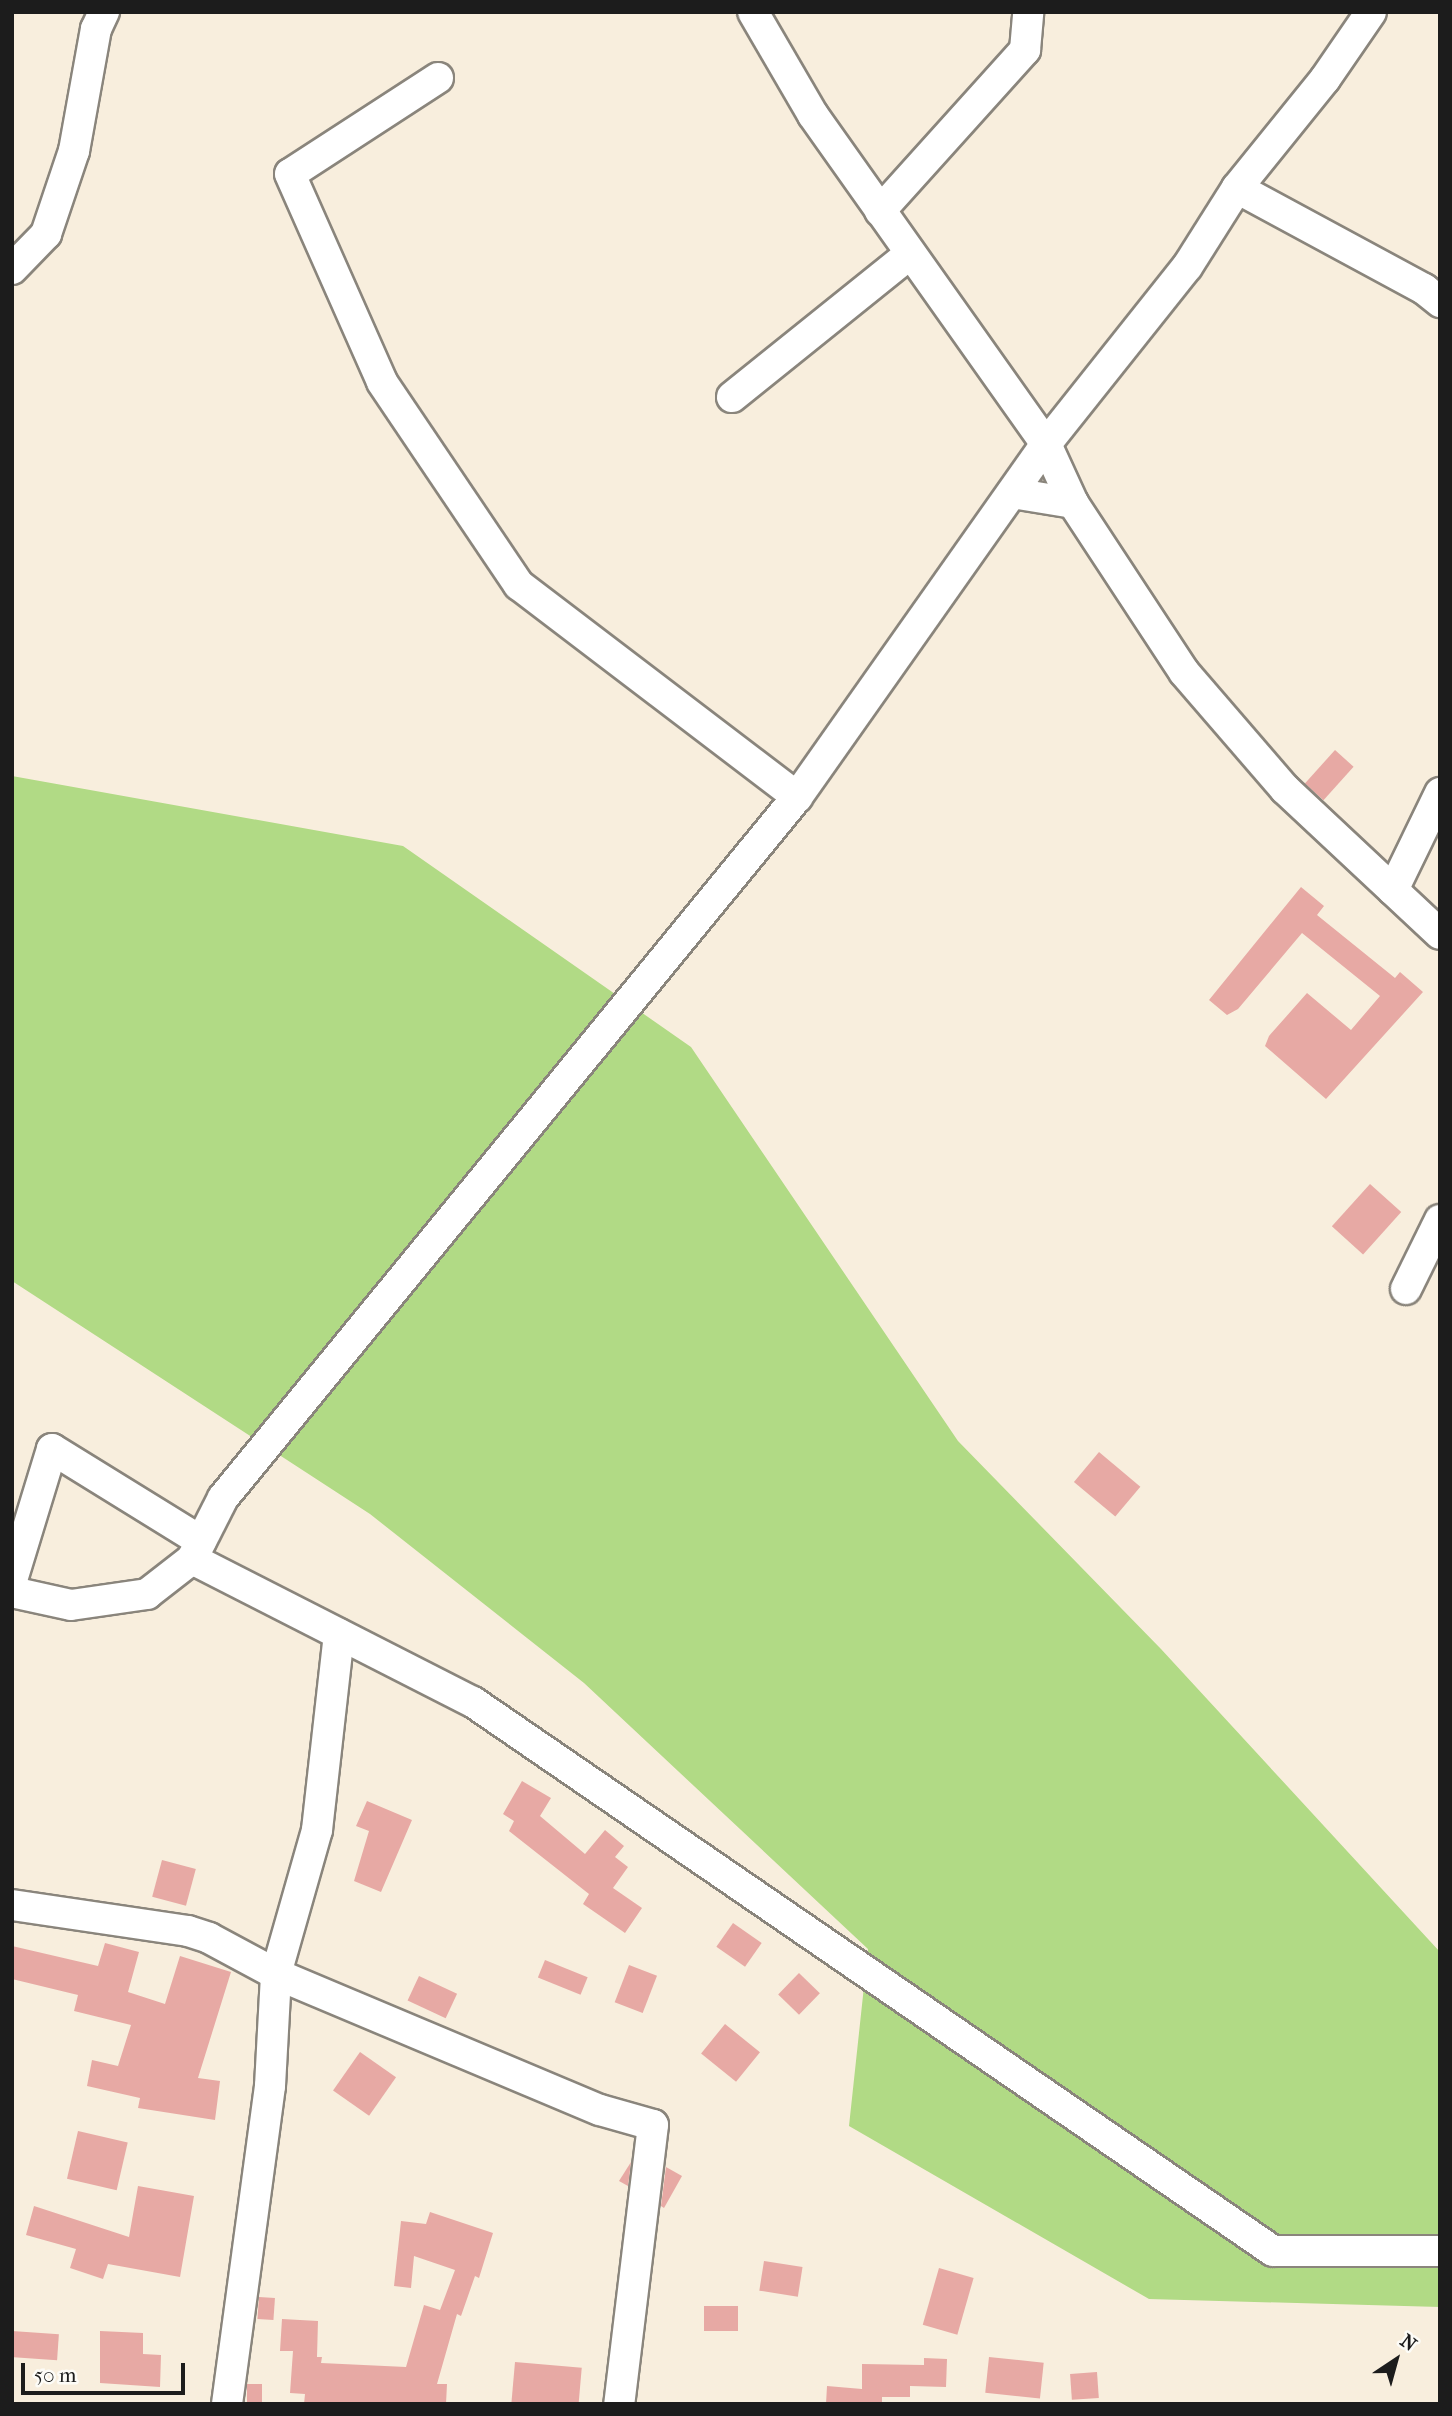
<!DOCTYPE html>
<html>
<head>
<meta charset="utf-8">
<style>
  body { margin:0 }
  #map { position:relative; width:1452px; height:2416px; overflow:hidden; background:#f8eedd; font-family:"IM FELL French Canon",serif }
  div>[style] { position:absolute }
  .green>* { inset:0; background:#b1da85 }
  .building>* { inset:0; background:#e7a9a4; transform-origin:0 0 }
  .roads { filter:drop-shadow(2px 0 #8a857c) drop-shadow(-2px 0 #8a857c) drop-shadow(0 2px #8a857c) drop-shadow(0 -2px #8a857c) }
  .minor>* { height:30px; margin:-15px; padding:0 15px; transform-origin:15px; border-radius:15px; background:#fff }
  span { translate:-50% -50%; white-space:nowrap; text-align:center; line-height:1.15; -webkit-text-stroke:6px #fdfcf7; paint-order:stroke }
  .frame { position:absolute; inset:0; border:14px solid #1c1c1c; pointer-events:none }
  .north { position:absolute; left:1361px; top:2325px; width:70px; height:70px; -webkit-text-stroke:5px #fdfcf7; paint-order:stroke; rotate:36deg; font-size:19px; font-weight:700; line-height:28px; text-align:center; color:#1c1c1c }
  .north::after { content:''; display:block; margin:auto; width:24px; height:32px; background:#1c1c1c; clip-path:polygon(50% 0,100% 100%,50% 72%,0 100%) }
  .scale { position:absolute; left:21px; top:2363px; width:164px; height:32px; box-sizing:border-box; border:4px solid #1c1c1c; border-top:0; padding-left:9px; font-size:21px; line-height:24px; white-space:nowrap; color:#1c1c1c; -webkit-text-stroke:5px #fdfcf7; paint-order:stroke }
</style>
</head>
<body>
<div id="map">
  <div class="green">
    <i style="clip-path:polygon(12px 776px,403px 846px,691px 1047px,958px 1441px,1161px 1649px,1440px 1952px,1440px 2307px,1149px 2299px,849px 2126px,868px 1949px,584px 1683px,370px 1514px,12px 1281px)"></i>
  </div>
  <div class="building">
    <i style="left:1335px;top:750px;width:25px;height:45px;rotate:42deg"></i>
    <i style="clip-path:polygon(1301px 887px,1324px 906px,1317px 915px,1395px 978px,1400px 972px,1423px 992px,1326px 1099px,1265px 1046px,1269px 1036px,1307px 993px,1351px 1030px,1380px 996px,1302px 933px,1238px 1009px,1227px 1015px,1209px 1000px)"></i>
    <i style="left:1370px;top:1184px;width:42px;height:57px;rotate:42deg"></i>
    <i style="left:1099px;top:1452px;width:54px;height:39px;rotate:40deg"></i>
    <i style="clip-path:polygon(522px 1781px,551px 1798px,540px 1816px,585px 1854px,605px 1830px,624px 1846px,615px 1857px,628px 1867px,613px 1888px,642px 1908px,625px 1933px,583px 1904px,589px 1894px,509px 1831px,514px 1821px,503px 1814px)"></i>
    <i style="clip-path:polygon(367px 1801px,412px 1820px,381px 1892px,354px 1881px,369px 1831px,356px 1826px)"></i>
    <i style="left:162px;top:1860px;width:35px;height:38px;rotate:15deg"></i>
    <i style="left:733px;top:1923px;width:35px;height:29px;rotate:35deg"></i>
    <i style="clip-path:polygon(105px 1943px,139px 1952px,128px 1992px,165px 2004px,180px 1956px,231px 1972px,198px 2078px,220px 2081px,215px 2120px,138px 2108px,140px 2098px,87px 2086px,92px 2060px,118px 2066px,131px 2025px,74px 2011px,78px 1995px,12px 1979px,12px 1946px,98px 1966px)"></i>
    <i style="left:545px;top:1960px;width:46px;height:19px;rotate:22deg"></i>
    <i style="left:629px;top:1965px;width:30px;height:40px;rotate:21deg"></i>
    <i style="left:799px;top:1973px;width:29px;height:30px;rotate:44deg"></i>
    <i style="left:419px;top:1976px;width:42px;height:27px;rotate:25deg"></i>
    <i style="left:725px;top:2024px;width:45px;height:38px;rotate:39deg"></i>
    <i style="left:360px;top:2052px;width:44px;height:47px;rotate:35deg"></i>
    <i style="left:78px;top:2131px;width:51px;height:49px;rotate:13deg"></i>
    <i style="clip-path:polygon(631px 2162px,628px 2186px,619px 2181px)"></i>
    <i style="clip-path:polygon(666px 2167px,682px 2176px,664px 2208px,661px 2206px)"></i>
    <i style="clip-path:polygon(138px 2186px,194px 2196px,180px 2277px,108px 2264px,103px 2279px,70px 2268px,76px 2249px,26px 2235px,34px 2206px,129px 2237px)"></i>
    <i style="clip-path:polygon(430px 2212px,493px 2233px,479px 2278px,475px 2276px,461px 2316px,457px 2314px,437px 2384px,447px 2384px,446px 2404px,304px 2404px,305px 2394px,290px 2393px,293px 2351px,280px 2351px,282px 2319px,318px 2321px,317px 2357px,322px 2357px,321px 2363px,406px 2367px,424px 2305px,440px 2310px,455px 2270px,414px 2256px,411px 2288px,394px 2286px,401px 2221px,426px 2224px)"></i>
    <i style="left:764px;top:2261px;width:39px;height:30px;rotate:9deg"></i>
    <i style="left:939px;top:2268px;width:36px;height:59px;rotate:16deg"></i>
    <i style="left:259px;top:2297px;width:16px;height:22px;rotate:4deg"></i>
    <i style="left:704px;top:2306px;width:34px;height:25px"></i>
    <i style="left:12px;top:2331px;width:47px;height:26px;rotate:4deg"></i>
    <i style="clip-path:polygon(100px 2331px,143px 2333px,143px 2354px,161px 2355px,160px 2387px,100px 2383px)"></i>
    <i style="left:989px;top:2357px;width:55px;height:36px;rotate:6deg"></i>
    <i style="clip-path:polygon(924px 2358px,947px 2359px,946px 2387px,910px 2386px,910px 2397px,882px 2397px,882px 2404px,826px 2404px,827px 2386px,862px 2389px,862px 2364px,924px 2365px)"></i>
    <i style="left:515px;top:2362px;width:67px;height:41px;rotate:5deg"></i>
    <i style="left:1097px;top:2372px;width:26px;height:27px;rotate:86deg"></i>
    <i style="left:247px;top:2384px;width:15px;height:20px"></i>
  </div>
  <div class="roads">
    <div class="minor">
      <i style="left:753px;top:12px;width:119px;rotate:59.8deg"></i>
      <i style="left:813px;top:115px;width:403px;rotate:54.7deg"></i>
      <i style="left:1046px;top:444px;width:65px;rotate:65.4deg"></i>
      <i style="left:1073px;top:503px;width:202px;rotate:56.7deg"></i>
      <i style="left:1184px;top:672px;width:155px;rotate:49.2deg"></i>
      <i style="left:1285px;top:789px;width:212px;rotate:43.1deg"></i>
      <i style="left:438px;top:78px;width:176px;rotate:147deg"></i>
      <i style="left:290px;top:174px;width:227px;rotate:66.1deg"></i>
      <i style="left:382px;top:382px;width:245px;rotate:56deg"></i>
      <i style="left:519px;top:585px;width:350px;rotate:37.3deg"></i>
      <i style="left:1237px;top:188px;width:213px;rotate:28.4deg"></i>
      <i style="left:1424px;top:289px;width:21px;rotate:39deg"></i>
      <i style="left:880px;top:211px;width:217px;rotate:-48deg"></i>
      <i style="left:1025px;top:50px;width:38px;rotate:-85deg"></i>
      <i style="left:12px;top:269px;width:49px;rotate:-45.8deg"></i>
      <i style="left:46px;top:234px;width:88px;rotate:-71.4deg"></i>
      <i style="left:74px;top:151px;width:124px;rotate:-79.8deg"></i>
      <i style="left:96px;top:29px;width:19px;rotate:-65deg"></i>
      <i style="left:732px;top:397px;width:228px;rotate:-38.8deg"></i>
      <i style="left:1012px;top:493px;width:62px;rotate:9.3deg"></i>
      <i style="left:1393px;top:890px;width:108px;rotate:-64.1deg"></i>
      <i style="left:1406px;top:1289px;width:77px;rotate:-63.8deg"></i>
      <i style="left:192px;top:1559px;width:68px;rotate:-63.1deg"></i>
      <i style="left:223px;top:1498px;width:906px;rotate:-50.69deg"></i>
      <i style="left:797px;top:797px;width:432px;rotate:-54.8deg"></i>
      <i style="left:1046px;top:444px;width:226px;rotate:-51.5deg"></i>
      <i style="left:1187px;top:267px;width:93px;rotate:-57.7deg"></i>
      <i style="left:1237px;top:188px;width:140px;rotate:-51.1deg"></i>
      <i style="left:1325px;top:79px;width:81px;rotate:-55.5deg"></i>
      <i style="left:12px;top:1580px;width:137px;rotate:-73deg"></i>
      <i style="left:52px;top:1449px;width:175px;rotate:31.7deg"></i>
      <i style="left:12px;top:1592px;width:60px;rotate:12.4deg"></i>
      <i style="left:71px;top:1605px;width:77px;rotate:-8.2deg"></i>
      <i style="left:147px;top:1594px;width:57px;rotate:-37.9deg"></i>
      <i style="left:192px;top:1559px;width:315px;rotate:27deg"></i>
      <i style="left:473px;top:1702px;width:970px;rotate:34.46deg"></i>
      <i style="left:1273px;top:2251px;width:167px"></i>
      <i style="left:12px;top:1905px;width:178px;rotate:8.4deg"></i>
      <i style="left:188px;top:1931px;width:22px;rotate:18deg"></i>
      <i style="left:209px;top:1938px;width:76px;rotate:28.2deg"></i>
      <i style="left:276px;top:1974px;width:351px;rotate:22.8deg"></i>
      <i style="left:600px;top:2110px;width:55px;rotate:15.8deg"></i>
      <i style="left:653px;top:2125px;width:281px;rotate:96.9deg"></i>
      <i style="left:227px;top:2404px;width:321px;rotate:-82.3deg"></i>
      <i style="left:270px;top:2086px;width:112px;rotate:-86.9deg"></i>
      <i style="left:276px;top:1974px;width:150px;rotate:-74.1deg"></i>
      <i style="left:317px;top:1830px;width:197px;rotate:-83.6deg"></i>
    </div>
  </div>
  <div class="frame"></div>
  <div class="north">N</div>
  <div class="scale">50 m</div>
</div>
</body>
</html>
